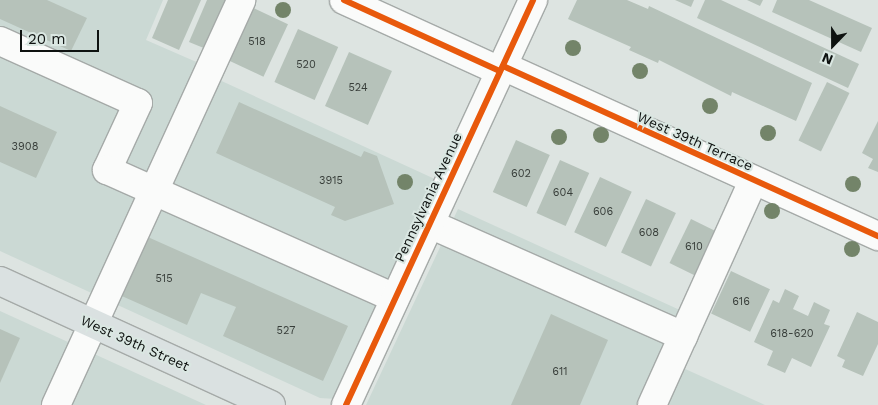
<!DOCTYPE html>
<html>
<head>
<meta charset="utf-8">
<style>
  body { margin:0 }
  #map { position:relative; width:878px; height:405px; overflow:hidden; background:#dde4e1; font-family:"Work Sans",sans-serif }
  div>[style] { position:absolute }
  .built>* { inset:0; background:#cbd9d4 }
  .building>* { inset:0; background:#b6c2ba; transform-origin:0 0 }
  .roads { filter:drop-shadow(1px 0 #a5aaa8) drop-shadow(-1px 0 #a5aaa8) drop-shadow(0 1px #a5aaa8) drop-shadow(0 -1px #a5aaa8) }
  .minor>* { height:28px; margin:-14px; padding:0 14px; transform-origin:14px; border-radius:14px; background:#fafbfa }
  .major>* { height:28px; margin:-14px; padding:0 14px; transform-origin:14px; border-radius:14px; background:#dae1e1 }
  .cycleway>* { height:6px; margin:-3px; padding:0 3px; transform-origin:3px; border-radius:3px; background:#e8590c }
  .trees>* { width:16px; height:16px; margin:-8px; border-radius:50%; background:#738469 }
  span { translate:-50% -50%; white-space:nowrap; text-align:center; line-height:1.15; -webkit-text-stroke:4px #dae7e2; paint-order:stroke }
  .number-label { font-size:11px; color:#383e3a }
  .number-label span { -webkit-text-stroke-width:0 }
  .street-label { font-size:14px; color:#0e1210 }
  .north { position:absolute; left:808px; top:20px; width:50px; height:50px; -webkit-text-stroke:4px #dae7e2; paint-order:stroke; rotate:202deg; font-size:14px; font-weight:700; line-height:20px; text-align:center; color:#0e1210 }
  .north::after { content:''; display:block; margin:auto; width:18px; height:22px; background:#0e1210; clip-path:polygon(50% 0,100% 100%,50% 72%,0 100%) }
  .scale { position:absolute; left:20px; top:30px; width:79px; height:22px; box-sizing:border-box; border:2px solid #0e1210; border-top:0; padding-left:6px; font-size:15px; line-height:18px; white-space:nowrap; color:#0e1210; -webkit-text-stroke:4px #dae7e2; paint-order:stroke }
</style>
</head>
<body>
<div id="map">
  <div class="built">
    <i style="clip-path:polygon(0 0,163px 0,146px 40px,217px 71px,215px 78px,437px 180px,336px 399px,320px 398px,0 251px)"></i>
    <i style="clip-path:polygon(458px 209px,704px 321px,683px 368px,765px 405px,366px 405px)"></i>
    <i style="clip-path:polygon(0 311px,206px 405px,0 405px)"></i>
  </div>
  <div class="building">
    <i style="clip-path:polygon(0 0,47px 0,87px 18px,71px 51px,0 19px)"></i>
    <i style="clip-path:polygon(168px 0,201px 0,179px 50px,152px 38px)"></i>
    <i style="clip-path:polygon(207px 0,233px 0,211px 51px,189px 42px)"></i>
    <i style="clip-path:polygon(577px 0,627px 0,648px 9px,649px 6px,812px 83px,796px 121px,732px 92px,731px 96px,659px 60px,658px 63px,629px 50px,631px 47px,568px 19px)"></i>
    <i style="clip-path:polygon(675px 0,694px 0,691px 7px)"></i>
    <i style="clip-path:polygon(705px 0,721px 0,859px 64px,848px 88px,697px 18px)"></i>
    <i style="clip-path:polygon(747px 0,763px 0,760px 6px)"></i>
    <i style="clip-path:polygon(777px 0,809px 0,872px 28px,861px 52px,772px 12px)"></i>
    <i style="left:249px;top:6px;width:43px;height:58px;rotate:25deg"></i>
    <i style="left:298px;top:29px;width:44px;height:58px;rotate:24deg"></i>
    <i style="left:349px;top:52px;width:47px;height:59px;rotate:24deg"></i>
    <i style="left:827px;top:82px;width:25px;height:65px;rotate:26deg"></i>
    <i style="clip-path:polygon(239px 102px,361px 157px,364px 151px,377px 156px,394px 204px,345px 221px,331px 215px,335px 207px,216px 153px)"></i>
    <i style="clip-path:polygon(0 106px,57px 132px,36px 178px,0 162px)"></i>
    <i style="clip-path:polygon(878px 121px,878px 172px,868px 168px,873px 159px,862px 153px)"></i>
    <i style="left:516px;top:140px;width:37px;height:57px;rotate:24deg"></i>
    <i style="left:560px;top:160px;width:32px;height:58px;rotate:24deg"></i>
    <i style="left:600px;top:177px;width:35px;height:61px;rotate:25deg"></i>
    <i style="left:646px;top:199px;width:33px;height:59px;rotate:25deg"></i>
    <i style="left:691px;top:219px;width:30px;height:49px;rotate:26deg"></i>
    <i style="clip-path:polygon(141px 234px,348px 326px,323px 381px,223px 336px,236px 307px,201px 293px,187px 325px,115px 293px)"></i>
    <i style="left:731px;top:271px;width:43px;height:47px;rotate:25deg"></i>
    <i style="clip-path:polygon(785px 289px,799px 296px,793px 309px,808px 316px,814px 302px,830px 310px,824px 324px,830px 326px,811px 367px,792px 358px,785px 373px,767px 365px,773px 351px,754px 342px,773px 300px,779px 303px)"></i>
    <i style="clip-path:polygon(857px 312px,878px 322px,878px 344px,863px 376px,842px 367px,845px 360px,837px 356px)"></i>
    <i style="clip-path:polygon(551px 314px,608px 340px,580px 405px,511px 405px)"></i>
    <i style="clip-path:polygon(0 329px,20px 338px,0 383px)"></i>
  </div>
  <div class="roads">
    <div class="minor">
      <i style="left:344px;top:0;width:171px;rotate:24.5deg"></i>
      <i style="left:0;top:41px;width:151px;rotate:24.2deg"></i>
      <i style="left:138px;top:103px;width:74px;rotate:114.8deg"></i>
      <i style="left:107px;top:170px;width:315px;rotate:24deg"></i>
      <i style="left:503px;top:66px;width:412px;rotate:24.4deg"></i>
      <i style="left:430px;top:224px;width:277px;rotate:23.9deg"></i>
      <i style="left:56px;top:405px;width:445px;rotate:-65.4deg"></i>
      <i style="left:346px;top:405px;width:446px;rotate:-65.2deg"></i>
      <i style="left:652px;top:405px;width:246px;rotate:-65.7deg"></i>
    </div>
    <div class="major">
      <i style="left:0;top:281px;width:298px;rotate:24.6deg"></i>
    </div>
  </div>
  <div class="cycleway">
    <i style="left:344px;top:0;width:171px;rotate:24.5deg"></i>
    <i style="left:503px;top:66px;width:412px;rotate:24.4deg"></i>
    <i style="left:346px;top:405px;width:446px;rotate:-65.2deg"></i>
  </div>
  <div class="trees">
    <i style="left:283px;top:10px"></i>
    <i style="left:573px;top:48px"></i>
    <i style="left:640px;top:71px"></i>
    <i style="left:710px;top:106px"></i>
    <i style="left:768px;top:133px"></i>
    <i style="left:601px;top:135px"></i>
    <i style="left:559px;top:137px"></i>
    <i style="left:405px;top:182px"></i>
    <i style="left:853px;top:184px"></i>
    <i style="left:772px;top:211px"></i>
    <i style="left:852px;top:249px"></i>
  </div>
  <div class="number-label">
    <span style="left:257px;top:42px">518</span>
    <span style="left:306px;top:65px">520</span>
    <span style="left:358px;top:88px">524</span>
    <span style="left:25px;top:147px">3908</span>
    <span style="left:521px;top:174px">602</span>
    <span style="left:331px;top:181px">3915</span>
    <span style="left:563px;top:193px">604</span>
    <span style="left:603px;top:212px">606</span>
    <span style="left:649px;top:233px">608</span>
    <span style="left:694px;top:247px">610</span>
    <span style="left:164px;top:279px">515</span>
    <span style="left:741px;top:302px">616</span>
    <span style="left:286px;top:331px">527</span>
    <span style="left:792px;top:334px">618-620</span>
    <span style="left:560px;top:372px">611</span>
  </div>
  <div class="street-label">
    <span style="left:695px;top:141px;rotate:24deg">West 39th Terrace</span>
    <span style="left:428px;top:197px;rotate:-65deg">Pennsylvania Avenue</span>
    <span style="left:135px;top:343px;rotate:24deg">West 39th Street</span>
  </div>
  <div class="north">N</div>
  <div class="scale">20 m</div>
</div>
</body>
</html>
